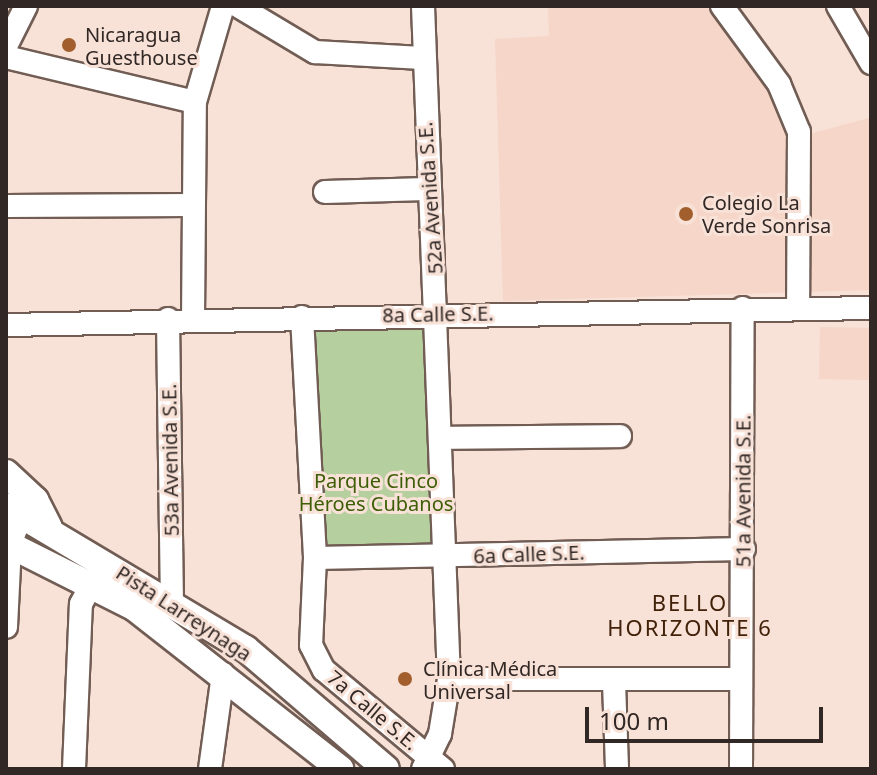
<!DOCTYPE html>
<html>
<head>
<meta charset="utf-8">
<style>
  body { margin:0 }
  #map { position:relative; width:877px; height:775px; overflow:hidden; background:#f8e1d7; font-family:"Noto Sans",sans-serif }
  div>[style] { position:absolute }
  .built>* { inset:0; background:#f5d6c8; transform-origin:0 0 }
  .green>* { inset:0; background:#b6cf9e; transform-origin:0 0 }
  .roads { filter:drop-shadow(2px 0 #715d54) drop-shadow(-2px 0 #715d54) drop-shadow(0 2px #715d54) drop-shadow(0 -2px #715d54) }
  .minor>* { height:22px; margin:-11px; padding:0 11px; transform-origin:11px; border-radius:11px; background:#fff }
  .major>* { height:26px; margin:-13px; padding:0 13px; transform-origin:13px; border-radius:13px; background:#fff }
  .dots>* { width:22px; height:22px; translate:-50% -50%; box-sizing:border-box; border:4px solid #f8e1d7; border-radius:50% }
  span { translate:-50% -50%; white-space:nowrap; text-align:center; line-height:1.15; -webkit-text-stroke:6px #f8e1d7; paint-order:stroke }
  .poi-label { font-size:20px; color:#312825 }
  .left { translate:0 -50%; text-align:left }
  .street-label { font-size:20px; color:#312825 }
  .park-label { font-size:20px; color:#3d5e06 }
  .neighbourhood-label { font-size:22px; color:#412209; letter-spacing:2px }
  .frame { position:absolute; inset:0; border:8px solid #312825; pointer-events:none }
  .scale { position:absolute; left:585px; top:707px; width:238px; height:36px; box-sizing:border-box; border:4px solid #312825; border-top:0; padding-left:10px; font-size:24px; line-height:28px; white-space:nowrap; color:#312825; -webkit-text-stroke:6px #f8e1d7; paint-order:stroke }
</style>
</head>
<body>
<div id="map">
  <div class="built">
    <i style="clip-path:polygon(548px 6px,719px 6px,798px 137px,869px 118px,871px 290px,503px 301px,495px 39px,549px 36px)"></i>
    <i style="left:820px;top:327px;width:51px;height:52px;rotate:1deg"></i>
  </div>
  <div class="green">
    <i style="left:423px;top:321px;width:231px;height:108px;rotate:88deg"></i>
  </div>
  <div class="roads">
    <div class="minor">
      <i style="left:238px;top:6px;width:90px;rotate:30.9deg"></i>
      <i style="left:315px;top:52px;width:107px;rotate:3.2deg"></i>
      <i style="left:423px;top:6px;width:674px;rotate:87.79deg"></i>
      <i style="left:449px;top:679px;width:56px;rotate:99.3deg"></i>
      <i style="left:440px;top:734px;width:39px;rotate:116deg"></i>
      <i style="left:722px;top:6px;width:97px;rotate:53.8deg"></i>
      <i style="left:779px;top:84px;width:52px;rotate:67.4deg"></i>
      <i style="left:799px;top:132px;width:176px;rotate:90.3deg"></i>
      <i style="left:838px;top:6px;width:66px;rotate:59.9deg"></i>
      <i style="left:6px;top:46px;width:45px;rotate:-63.4deg"></i>
      <i style="left:6px;top:57px;width:194px;rotate:13.4deg"></i>
      <i style="left:325px;top:192px;width:101px;rotate:-1.7deg"></i>
      <i style="left:6px;top:206px;width:184px;rotate:-0.3deg"></i>
      <i style="left:302px;top:317px;width:241px;rotate:86.9deg"></i>
      <i style="left:315px;top:558px;width:87px;rotate:92.6deg"></i>
      <i style="left:311px;top:645px;width:28px;rotate:63deg"></i>
      <i style="left:324px;top:670px;width:155px;rotate:39.8deg"></i>
      <i style="left:168px;top:319px;width:282px;rotate:89.2deg"></i>
      <i style="left:193px;top:319px;width:217px;rotate:-89.5deg"></i>
      <i style="left:195px;top:102px;width:100px;rotate:-73.7deg"></i>
      <i style="left:6px;top:325px;width:865px;rotate:-1.13deg"></i>
      <i style="left:441px;top:438px;width:179px;rotate:-0.6deg"></i>
      <i style="left:315px;top:558px;width:429px;rotate:-1.2deg"></i>
      <i style="left:6px;top:627px;width:83px;rotate:-87.2deg"></i>
      <i style="left:10px;top:544px;width:32px;rotate:-68deg"></i>
      <i style="left:449px;top:679px;width:291px"></i>
      <i style="left:614px;top:682px;width:87px;rotate:88deg"></i>
      <i style="left:74px;top:769px;width:165px;rotate:-87.6deg"></i>
      <i style="left:81px;top:604px;width:21px;rotate:-62deg"></i>
      <i style="left:210px;top:769px;width:96px;rotate:-82.2deg"></i>
      <i style="left:741px;top:769px;width:461px;rotate:-89.8deg"></i>
    </div>
    <div class="major">
      <i style="left:6px;top:473px;width:40px;rotate:43deg"></i>
      <i style="left:35px;top:500px;width:30px;rotate:63deg"></i>
      <i style="left:6px;top:506px;width:279px;rotate:30.8deg"></i>
      <i style="left:246px;top:649px;width:184px;rotate:40.6deg"></i>
      <i style="left:6px;top:543px;width:144px;rotate:26.7deg"></i>
      <i style="left:135px;top:608px;width:261px;rotate:38.1deg"></i>
    </div>
  </div>
  <div class="dots">
    <i style="left:69px;top:45px;background:#a25f2d"></i>
    <i style="left:686px;top:214px;background:#a25f2d"></i>
    <i style="left:405px;top:679px;background:#a25f2d"></i>
  </div>
  <div class="poi-label">
    <span class="left" style="left:85px;top:46px">Nicaragua<br>Guesthouse</span>
    <span class="left" style="left:702px;top:214px">Colegio La<br>Verde Sonrisa</span>
    <span class="left" style="left:423px;top:680px">Clínica Médica<br>Universal</span>
  </div>
  <div class="street-label">
    <span style="left:430px;top:198px;rotate:-94deg">52a Avenida S.E.</span>
    <span style="left:438px;top:314px;rotate:-1deg">8a Calle S.E.</span>
    <span style="left:170px;top:460px;rotate:-91deg">53a Avenida S.E.</span>
    <span style="left:743px;top:491px;rotate:-90deg">51a Avenida S.E.</span>
    <span style="left:529px;top:554px;rotate:-2deg">6a Calle S.E.</span>
    <span style="left:184px;top:613px;rotate:33deg">Pista Larreynaga</span>
    <span style="left:373px;top:710px;rotate:40deg">7a Calle S.E.</span>
  </div>
  <div class="park-label">
    <span style="left:376px;top:492px">Parque Cinco<br>Héroes Cubanos</span>
  </div>
  <div class="neighbourhood-label">
    <span style="left:690px;top:615px">BELLO<br>HORIZONTE 6</span>
  </div>
  <div class="frame"></div>
  <div class="scale">100 m</div>
</div>
</body>
</html>
